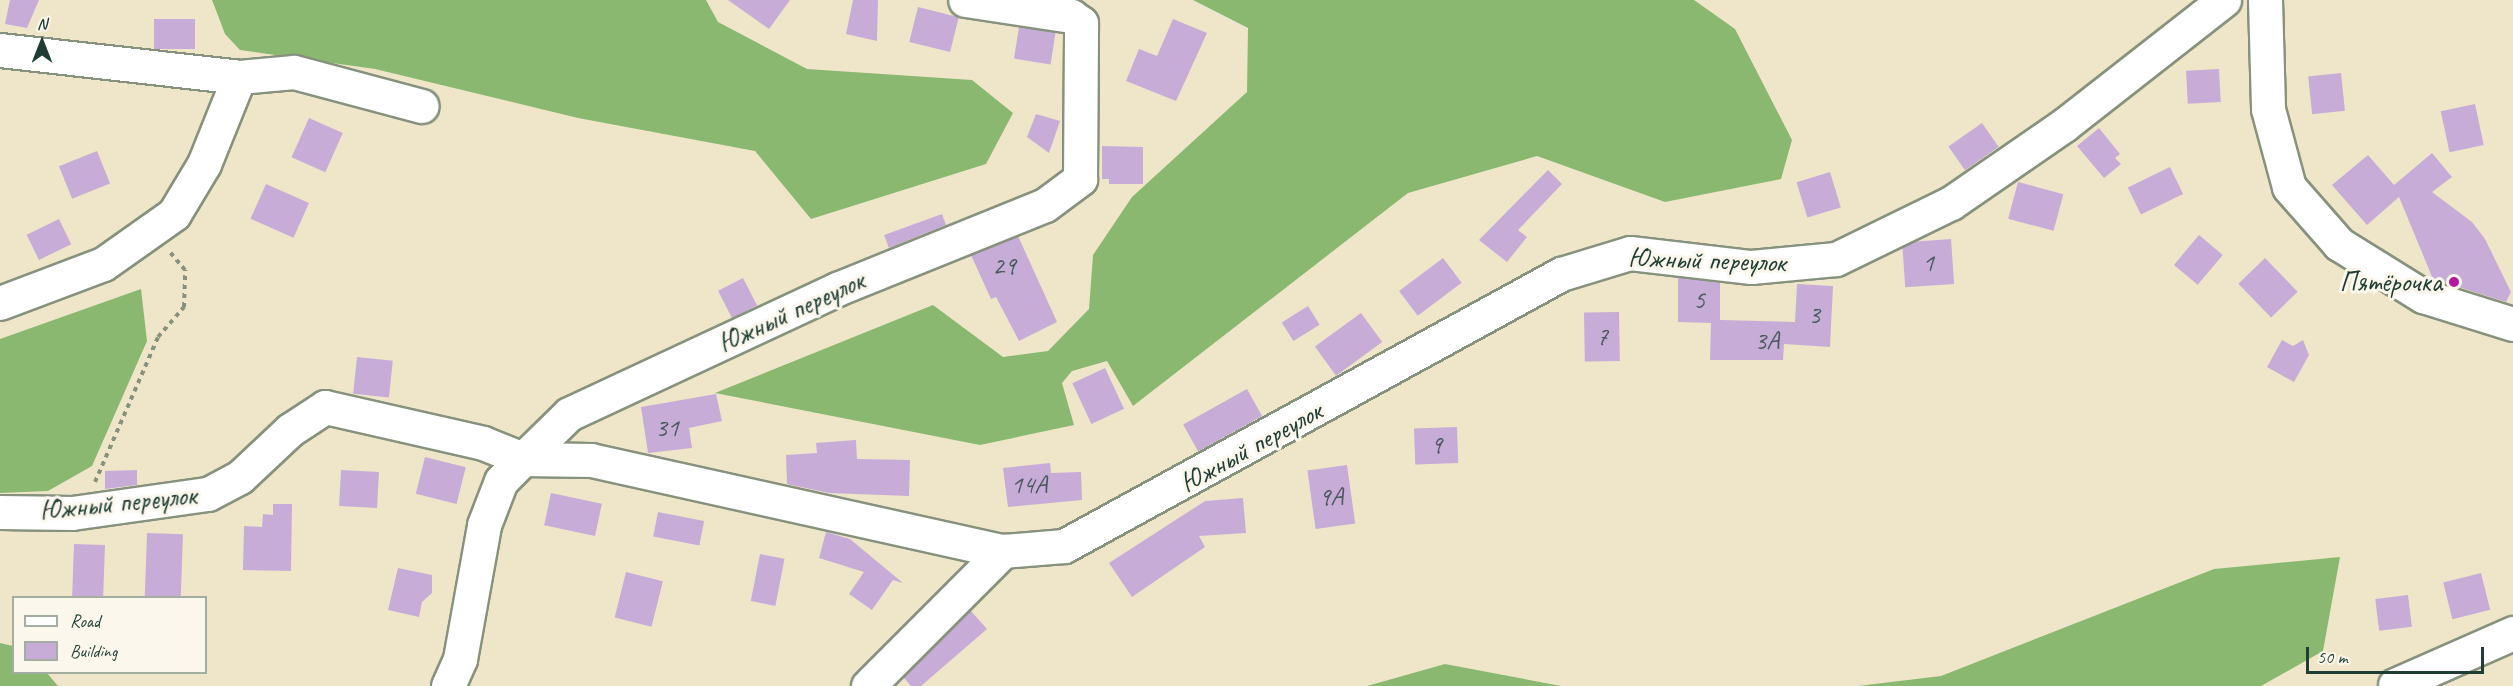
<!DOCTYPE html>
<html>
<head>
<meta charset="utf-8">
<style>
  body { margin:0 }
  #map { position:relative; width:2513px; height:686px; overflow:hidden; background:#efe6c9; font-family:Caveat,sans-serif }
  div>[style] { position:absolute }
  .forest>* { inset:0; background:#8ab871 }
  .building>* { inset:0; background:#c7acd8; transform-origin:0 0 }
  .path>* { height:4px; margin-top:-2px; transform-origin:0; background:repeating-linear-gradient(90deg,#87927e 0 4.5px,transparent 0 9px) }
  .roads { filter:drop-shadow(2px 0 #87927e) drop-shadow(-2px 0 #87927e) drop-shadow(0 2px #87927e) drop-shadow(0 -2px #87927e) }
  .minor>* { height:33px; margin:-16.5px; padding:0 16.5px; transform-origin:16.5px; border-radius:16.5px; background:#fff }
  .dots>* { width:16px; height:16px; translate:-50% -50%; box-sizing:border-box; border:3px solid #fbf7ec; border-radius:50% }
  span { translate:-50% -50%; white-space:nowrap; text-align:center; line-height:1.15; -webkit-text-stroke:6px #fbf7ec; paint-order:stroke }
  .number-label { font-size:26px; color:#49595d }
  .number-label span { -webkit-text-stroke-width:0 }
  .street-label { font-size:28px; color:#1f3d34 }
  .poi-label { font-size:28px; color:#1f3d34 }
  .right { translate:-100% -50%; text-align:right }
  .legend { position:absolute; left:12px; top:596px; width:195px; height:78px; box-sizing:border-box; background:#fbf7ec; border:2px solid #a3ada2; margin:0; padding:8px 10px; list-style:none; font-size:18px; color:#1f3d34 }
  .legend li { display:flex; align-items:center; gap:12px; height:30px }
  .legend b { width:30px; border:2px solid #a3ada2 }
  .north { position:absolute; left:12px; top:12px; width:60px; height:60px; -webkit-text-stroke:4px #fbf7ec; paint-order:stroke; rotate:0deg; font-size:16px; font-weight:700; line-height:24px; text-align:center; color:#1f3d34 }
  .north::after { content:''; display:block; margin:auto; width:21px; height:27px; background:#1f3d34; clip-path:polygon(50% 0,100% 100%,50% 72%,0 100%) }
  .scale { position:absolute; left:2306px; top:647px; width:178px; height:27px; box-sizing:border-box; border:3px solid #1f3d34; border-top:0; padding-left:8px; font-size:18px; line-height:21px; white-space:nowrap; color:#1f3d34; -webkit-text-stroke:4px #fbf7ec; paint-order:stroke }
</style>
</head>
<body>
<div id="map">
  <div class="forest">
    <i style="clip-path:polygon(212px 0,706px 0,718px 22px,807px 69px,972px 80px,1013px 113px,986px 164px,811px 219px,755px 151px,578px 118px,375px 69px,240px 50px,225px 34px)"></i>
    <i style="clip-path:polygon(1193px 0,1694px 0,1735px 29px,1792px 140px,1781px 179px,1665px 202px,1537px 156px,1408px 193px,1133px 406px,1107px 361px,1072px 371px,1062px 383px,1074px 425px,980px 445px,715px 393px,933px 305px,1003px 357px,1048px 351px,1089px 309px,1093px 255px,1132px 197px,1247px 92px,1248px 28px)"></i>
    <i style="clip-path:polygon(141px 289px,147px 341px,92px 466px,48px 491px,0 493px,0 339px)"></i>
    <i style="clip-path:polygon(2340px 557px,2323px 651px,2261px 686px,1858px 686px,1941px 676px,2214px 569px)"></i>
    <i style="clip-path:polygon(0 643px,13px 646px,14px 672px,47px 673px,58px 686px,0 686px)"></i>
    <i style="clip-path:polygon(1445px 664px,1561px 686px,1367px 686px)"></i>
  </div>
  <div class="building">
    <i style="clip-path:polygon(10px 0,39px 0,27px 28px,5px 24px)"></i>
    <i style="clip-path:polygon(728px 0,790px 0,769px 29px)"></i>
    <i style="clip-path:polygon(853px 0,878px 0,877px 41px,846px 34px)"></i>
    <i style="left:918px;top:7px;width:42px;height:36px;rotate:14deg"></i>
    <i style="left:154px;top:19px;width:41px;height:30px"></i>
    <i style="clip-path:polygon(1173px 19px,1207px 33px,1176px 101px,1126px 81px,1139px 49px,1157px 56px)"></i>
    <i style="left:1019px;top:27px;width:37px;height:32px;rotate:9deg"></i>
    <i style="left:2219px;top:69px;width:33px;height:33px;rotate:87deg"></i>
    <i style="left:2341px;top:73px;width:38px;height:33px;rotate:84deg"></i>
    <i style="left:2475px;top:104px;width:42px;height:35px;rotate:78deg"></i>
    <i style="clip-path:polygon(1036px 114px,1060px 121px,1049px 153px,1027px 137px)"></i>
    <i style="left:309px;top:118px;width:37px;height:43px;rotate:24deg"></i>
    <i style="left:1982px;top:123px;width:29px;height:41px;rotate:55deg"></i>
    <i style="clip-path:polygon(2099px 128px,2120px 154px,2115px 158px,2121px 164px,2104px 178px,2077px 146px)"></i>
    <i style="clip-path:polygon(1102px 146px,1143px 147px,1143px 184px,1109px 184px,1109px 179px,1102px 179px)"></i>
    <i style="left:97px;top:151px;width:35px;height:41px;rotate:68deg"></i>
    <i style="clip-path:polygon(2432px 153px,2452px 177px,2432px 192px,2472px 222px,2485px 239px,2511px 292px,2506px 302px,2433px 279px,2399px 197px,2367px 225px,2332px 185px,2368px 155px,2394px 185px)"></i>
    <i style="left:2170px;top:167px;width:30px;height:47px;rotate:64deg"></i>
    <i style="clip-path:polygon(1548px 170px,1562px 184px,1518px 230px,1527px 237px,1507px 262px,1479px 240px)"></i>
    <i style="left:1830px;top:172px;width:37px;height:35px;rotate:73deg"></i>
    <i style="left:2018px;top:182px;width:47px;height:38px;rotate:15deg"></i>
    <i style="left:266px;top:184px;width:47px;height:38px;rotate:24deg"></i>
    <i style="clip-path:polygon(942px 214px,946px 225px,889px 248px,884px 235px)"></i>
    <i style="left:59px;top:219px;width:28px;height:36px;rotate:64deg"></i>
    <i style="left:2199px;top:235px;width:31px;height:39px;rotate:40deg"></i>
    <i style="clip-path:polygon(1018px 236px,1057px 322px,1019px 341px,996px 297px,991px 299px,971px 255px)"></i>
    <i style="left:1951px;top:239px;width:45px;height:49px;rotate:86deg"></i>
    <i style="left:1443px;top:258px;width:31px;height:55px;rotate:53deg"></i>
    <i style="left:2265px;top:258px;width:47px;height:37px;rotate:46deg"></i>
    <i style="clip-path:polygon(1678px 277px,1720px 282px,1720px 320px,1795px 322px,1797px 284px,1833px 286px,1830px 347px,1784px 344px,1783px 360px,1710px 360px,1711px 323px,1678px 322px)"></i>
    <i style="left:743px;top:278px;width:31px;height:28px;rotate:63deg"></i>
    <i style="left:1308px;top:306px;width:22px;height:31px;rotate:58deg"></i>
    <i style="left:1619px;top:312px;width:49px;height:35px;rotate:89deg"></i>
    <i style="left:1361px;top:313px;width:36px;height:57px;rotate:54deg"></i>
    <i style="clip-path:polygon(2282px 340px,2293px 346px,2303px 340px,2309px 355px,2294px 382px,2267px 367px)"></i>
    <i style="left:357px;top:357px;width:36px;height:37px;rotate:6deg"></i>
    <i style="left:1105px;top:368px;width:45px;height:36px;rotate:65deg"></i>
    <i style="left:1247px;top:389px;width:31px;height:73px;rotate:61deg"></i>
    <i style="clip-path:polygon(716px 394px,722px 421px,689px 428px,692px 448px,648px 453px,641px 407px)"></i>
    <i style="left:1457px;top:427px;width:36px;height:43px;rotate:88deg"></i>
    <i style="clip-path:polygon(856px 440px,857px 459px,910px 460px,909px 496px,829px 493px,787px 484px,786px 455px,817px 453px,816px 443px)"></i>
    <i style="left:425px;top:457px;width:42px;height:38px;rotate:14deg"></i>
    <i style="clip-path:polygon(1050px 463px,1051px 473px,1081px 472px,1082px 500px,1008px 507px,1003px 468px)"></i>
    <i style="left:1347px;top:465px;width:59px;height:40px;rotate:82deg"></i>
    <i style="clip-path:polygon(137px 470px,137px 485px,105px 489px,105px 471px)"></i>
    <i style="left:341px;top:470px;width:38px;height:36px;rotate:3deg"></i>
    <i style="left:551px;top:493px;width:52px;height:33px;rotate:12deg"></i>
    <i style="clip-path:polygon(1243px 498px,1246px 533px,1199px 536px,1205px 547px,1132px 597px,1109px 563px,1205px 501px)"></i>
    <i style="clip-path:polygon(273px 504px,292px 504px,291px 571px,243px 570px,244px 526px,262px 527px,263px 514px,273px 515px)"></i>
    <i style="left:658px;top:512px;width:47px;height:25px;rotate:11deg"></i>
    <i style="clip-path:polygon(826px 532px,850px 539px,903px 583px,893px 580px,872px 610px,849px 594px,864px 572px,819px 558px)"></i>
    <i style="left:147px;top:533px;width:36px;height:64px;rotate:2deg"></i>
    <i style="left:74px;top:544px;width:31px;height:53px;rotate:2deg"></i>
    <i style="left:760px;top:554px;width:25px;height:48px;rotate:11deg"></i>
    <i style="clip-path:polygon(398px 568px,432px 575px,432px 593px,422px 602px,419px 617px,388px 610px)"></i>
    <i style="left:626px;top:572px;width:38px;height:47px;rotate:14deg"></i>
    <i style="left:2481px;top:573px;width:38px;height:39px;rotate:76deg"></i>
    <i style="left:2408px;top:595px;width:32px;height:33px;rotate:83deg"></i>
    <i style="clip-path:polygon(970px 610px,987px 629px,921px 686px,911px 686px,903px 677px)"></i>
  </div>
  <div class="path">
    <i style="left:95px;top:482px;width:158px;rotate:-66.5deg"></i>
    <i style="left:158px;top:337px;width:40px;rotate:-49deg"></i>
    <i style="left:184px;top:307px;width:37px;rotate:-88deg"></i>
    <i style="left:185px;top:270px;width:25px;rotate:-130deg"></i>
  </div>
  <div class="roads">
    <div class="minor">
      <i style="left:2265px;top:0;width:109px;rotate:88.4deg"></i>
      <i style="left:2268px;top:109px;width:81px;rotate:74.9deg"></i>
      <i style="left:2289px;top:187px;width:76px;rotate:48.7deg"></i>
      <i style="left:2339px;top:244px;width:99px;rotate:31.8deg"></i>
      <i style="left:2423px;top:296px;width:94px;rotate:17.3deg"></i>
      <i style="left:0;top:50px;width:241px;rotate:6.4deg"></i>
      <i style="left:239px;top:77px;width:94px;rotate:111.9deg"></i>
      <i style="left:204px;top:164px;width:58px;rotate:121deg"></i>
      <i style="left:174px;top:214px;width:87px;rotate:144.8deg"></i>
      <i style="left:103px;top:264px;width:110px;rotate:159.3deg"></i>
      <i style="left:239px;top:77px;width:55px;rotate:-5.2deg"></i>
      <i style="left:294px;top:72px;width:132px;rotate:14.9deg"></i>
      <i style="left:0;top:512px;width:72px;rotate:0.8deg"></i>
      <i style="left:72px;top:513px;width:137px;rotate:-8deg"></i>
      <i style="left:208px;top:494px;width:36px;rotate:-28deg"></i>
      <i style="left:240px;top:477px;width:69px;rotate:-43.2deg"></i>
      <i style="left:290px;top:430px;width:42px;rotate:-33.3deg"></i>
      <i style="left:325px;top:407px;width:162px;rotate:12.8deg"></i>
      <i style="left:483px;top:443px;width:43px;rotate:21.8deg"></i>
      <i style="left:523px;top:459px;width:64px;rotate:-44.4deg"></i>
      <i style="left:569px;top:414px;width:296px;rotate:-25deg"></i>
      <i style="left:837px;top:289px;width:224px;rotate:-22deg"></i>
      <i style="left:1045px;top:205px;width:44px;rotate:-36.6deg"></i>
      <i style="left:1080px;top:179px;width:156px;rotate:-89.6deg"></i>
      <i style="left:1081px;top:23px;width:12px;rotate:-145deg"></i>
      <i style="left:1071px;top:16px;width:107px;rotate:-171.4deg"></i>
      <i style="left:2395px;top:685px;width:129px;rotate:-23.8deg"></i>
      <i style="left:448px;top:686px;width:30px;rotate:-66deg"></i>
      <i style="left:460px;top:659px;width:136px;rotate:-79.8deg"></i>
      <i style="left:484px;top:525px;width:47px;rotate:-68.9deg"></i>
      <i style="left:501px;top:481px;width:31px;rotate:-45deg"></i>
      <i style="left:523px;top:459px;width:68px;rotate:0.8deg"></i>
      <i style="left:591px;top:460px;width:422px;rotate:12.5deg"></i>
      <i style="left:1003px;top:551px;width:61px;rotate:-4.7deg"></i>
      <i style="left:1064px;top:546px;width:567px;rotate:-28.69deg"></i>
      <i style="left:1561px;top:274px;width:72px;rotate:-16.9deg"></i>
      <i style="left:1630px;top:253px;width:122px;rotate:6.6deg"></i>
      <i style="left:1751px;top:267px;width:85px;rotate:-5.4deg"></i>
      <i style="left:1836px;top:259px;width:128px;rotate:-26deg"></i>
      <i style="left:1951px;top:203px;width:137px;rotate:-34.6deg"></i>
      <i style="left:2064px;top:125px;width:203px;rotate:-38deg"></i>
      <i style="left:868px;top:686px;width:191px;rotate:-45deg"></i>
    </div>
  </div>
  <div class="dots">
    <i style="left:2454px;top:282px;background:#b5179e"></i>
  </div>
  <div class="number-label">
    <span style="left:1928px;top:263px">1</span>
    <span style="left:1004px;top:266px">29</span>
    <span style="left:1699px;top:300px">5</span>
    <span style="left:1814px;top:315px">3</span>
    <span style="left:1602px;top:337px">7</span>
    <span style="left:1767px;top:341px">3А</span>
    <span style="left:667px;top:428px">31</span>
    <span style="left:1436px;top:445px">9</span>
    <span style="left:1029px;top:485px">14А</span>
    <span style="left:1331px;top:497px">9А</span>
  </div>
  <div class="street-label">
    <span style="left:1707px;top:260px;rotate:2deg">Южный переулок</span>
    <span style="left:791px;top:312px;rotate:-25deg">Южный переулок</span>
    <span style="left:1251px;top:447px;rotate:-29deg">Южный переулок</span>
    <span style="left:118px;top:503px;rotate:-6deg">Южный переулок</span>
  </div>
  <div class="poi-label">
    <span class="right" style="left:2442px;top:282px">Пятёрочка</span>
  </div>
  <ul class="legend">
  <li><b style="height:8px;background:#fff"></b>Road</li>
  <li><b style="height:16px;background:#c7acd8"></b>Building</li>
  </ul>
  <div class="north">N</div>
  <div class="scale">50 m</div>
</div>
</body>
</html>
